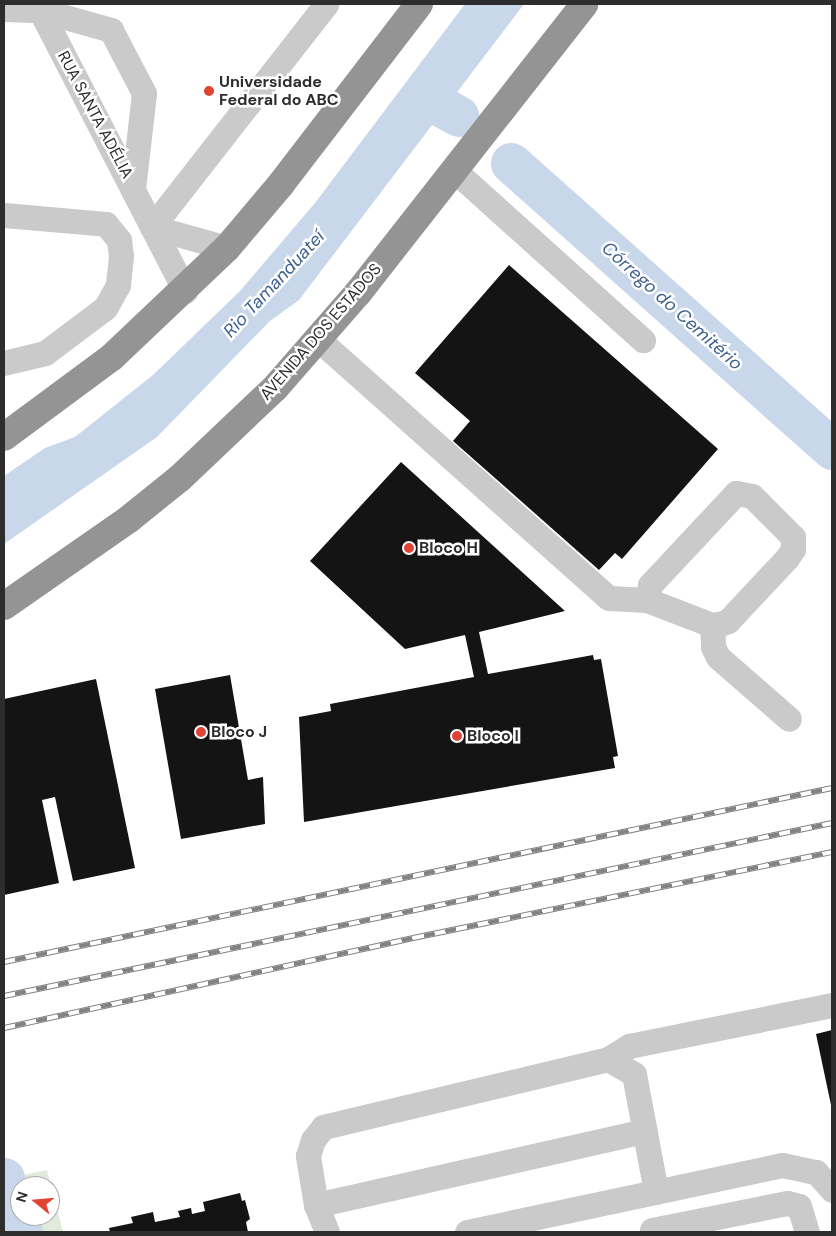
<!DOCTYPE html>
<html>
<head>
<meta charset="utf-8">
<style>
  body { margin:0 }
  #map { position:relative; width:836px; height:1236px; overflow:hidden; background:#fff; font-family:"DM Sans",sans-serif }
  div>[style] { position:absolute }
  .green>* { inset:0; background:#e1ebdb }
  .water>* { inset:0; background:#c8d7ea }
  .river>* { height:41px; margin:-20.5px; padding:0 20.5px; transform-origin:20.5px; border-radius:20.5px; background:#c8d7ea }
  .building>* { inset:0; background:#141414 }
  .minor>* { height:25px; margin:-12.5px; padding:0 12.5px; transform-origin:12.5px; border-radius:12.5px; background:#cacaca }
  .highway>* { height:28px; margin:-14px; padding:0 14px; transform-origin:14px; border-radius:14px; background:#949494 }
  .rail>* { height:5.5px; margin-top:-2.75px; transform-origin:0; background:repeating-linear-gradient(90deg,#fff 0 11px,#828282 0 22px); box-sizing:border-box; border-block:1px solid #828282 }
  .dots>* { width:14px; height:14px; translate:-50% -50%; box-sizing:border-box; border:2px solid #fff; border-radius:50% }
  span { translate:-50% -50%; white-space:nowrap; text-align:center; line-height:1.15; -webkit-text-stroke:5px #fff; paint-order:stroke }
  .poi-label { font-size:16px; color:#2d2d2d; font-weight:700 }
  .left { translate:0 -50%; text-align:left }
  .street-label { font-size:16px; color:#2d2d2d }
  .water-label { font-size:18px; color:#3e628d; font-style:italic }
  .frame { position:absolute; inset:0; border:5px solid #2d2d2d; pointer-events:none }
  .north { position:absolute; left:10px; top:1176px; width:50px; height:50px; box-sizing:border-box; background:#fff; border:1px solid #ababab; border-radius:50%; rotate:287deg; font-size:14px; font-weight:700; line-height:20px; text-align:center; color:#2d2d2d }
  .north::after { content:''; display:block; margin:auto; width:18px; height:22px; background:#e04234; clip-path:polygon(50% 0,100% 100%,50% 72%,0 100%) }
</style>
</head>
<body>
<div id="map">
  <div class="green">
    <i style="clip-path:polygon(evenodd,47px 1170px,63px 1232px,4px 1232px,4px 1179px,47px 1170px,20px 1186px,50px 1186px,50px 1216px,20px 1216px,20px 1186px)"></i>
  </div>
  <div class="water">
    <i style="clip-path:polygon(465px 4px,524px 4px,299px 300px,270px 321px,157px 437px,4px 544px,4px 476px,45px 448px,75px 437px,153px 375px,240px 291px,315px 203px)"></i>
  </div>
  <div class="river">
    <i style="left:426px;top:98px;width:37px;rotate:29deg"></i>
    <i style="left:511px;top:163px;width:430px;rotate:41.7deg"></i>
    <i style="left:4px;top:1178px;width:57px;rotate:71.6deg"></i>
  </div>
  <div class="building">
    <i style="clip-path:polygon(509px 265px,718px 449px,622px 559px,615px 553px,599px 570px,453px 441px,470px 421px,415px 373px)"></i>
    <i style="clip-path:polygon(401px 462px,565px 611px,479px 632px,488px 674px,593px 655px,594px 660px,601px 659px,618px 756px,613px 757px,615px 768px,304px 822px,299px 717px,331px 711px,330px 704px,474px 677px,465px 635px,405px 649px,310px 561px)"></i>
    <i style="clip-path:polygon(230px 675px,248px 780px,263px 777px,265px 824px,181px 839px,155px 689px)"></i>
    <i style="clip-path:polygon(96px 679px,135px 868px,73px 881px,55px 797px,42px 800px,59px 883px,4px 895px,4px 699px)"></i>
    <i style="clip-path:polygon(832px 1030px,832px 1105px,831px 1105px,816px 1034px)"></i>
    <i style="clip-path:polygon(240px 1193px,242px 1201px,245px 1200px,250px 1219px,246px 1222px,248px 1232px,110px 1232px,109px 1228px,133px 1223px,131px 1217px,153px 1212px,155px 1222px,180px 1217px,178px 1211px,191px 1208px,192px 1214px,205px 1211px,203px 1202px)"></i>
  </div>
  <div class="minor">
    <i style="left:37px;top:4px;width:323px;rotate:62.7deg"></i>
    <i style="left:4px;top:9px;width:36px;rotate:2deg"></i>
    <i style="left:40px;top:10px;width:74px;rotate:15.7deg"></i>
    <i style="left:111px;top:30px;width:71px;rotate:62.4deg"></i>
    <i style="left:144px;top:93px;width:97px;rotate:96.5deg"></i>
    <i style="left:455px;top:171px;width:253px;rotate:42deg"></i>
    <i style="left:4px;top:215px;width:102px;rotate:5deg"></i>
    <i style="left:106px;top:224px;width:21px;rotate:51deg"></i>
    <i style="left:119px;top:240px;width:16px;rotate:83deg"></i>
    <i style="left:121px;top:256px;width:29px;rotate:96deg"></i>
    <i style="left:118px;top:285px;width:26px;rotate:119deg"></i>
    <i style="left:105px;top:308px;width:75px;rotate:143.1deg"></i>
    <i style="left:45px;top:353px;width:42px;rotate:166.3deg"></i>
    <i style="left:152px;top:227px;width:283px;rotate:-52deg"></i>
    <i style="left:152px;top:227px;width:78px;rotate:15.6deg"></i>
    <i style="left:319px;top:340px;width:388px;rotate:41.7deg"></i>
    <i style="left:609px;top:598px;width:38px;rotate:3deg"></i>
    <i style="left:647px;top:600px;width:70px;rotate:21deg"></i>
    <i style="left:712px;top:625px;width:8px;rotate:-7deg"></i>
    <i style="left:720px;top:624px;width:9px;rotate:-21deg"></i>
    <i style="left:728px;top:621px;width:86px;rotate:-46.9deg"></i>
    <i style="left:787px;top:558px;width:11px;rotate:-56deg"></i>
    <i style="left:793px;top:549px;width:12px;rotate:-90deg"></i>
    <i style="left:793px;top:537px;width:58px;rotate:-135deg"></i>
    <i style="left:752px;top:496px;width:16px;rotate:-169deg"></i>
    <i style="left:736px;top:493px;width:126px;rotate:133.1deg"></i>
    <i style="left:650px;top:585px;width:15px;rotate:101deg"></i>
    <i style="left:712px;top:625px;width:22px;rotate:87deg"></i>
    <i style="left:713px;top:647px;width:11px;rotate:63deg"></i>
    <i style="left:718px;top:657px;width:94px;rotate:41.1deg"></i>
    <i style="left:608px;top:1059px;width:25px;rotate:-32deg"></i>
    <i style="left:629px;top:1046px;width:207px;rotate:-11.4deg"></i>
    <i style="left:316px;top:1205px;width:337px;rotate:-12.7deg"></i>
    <i style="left:652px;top:1230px;width:138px;rotate:-11.3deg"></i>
    <i style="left:787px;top:1203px;width:12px;rotate:14deg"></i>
    <i style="left:799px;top:1206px;width:27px;rotate:73deg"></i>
    <i style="left:327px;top:1232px;width:29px;rotate:-112deg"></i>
    <i style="left:316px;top:1205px;width:50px;rotate:-99.3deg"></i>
    <i style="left:308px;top:1156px;width:17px;rotate:-73deg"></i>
    <i style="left:313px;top:1140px;width:16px;rotate:-52deg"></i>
    <i style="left:323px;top:1127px;width:293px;rotate:-13.4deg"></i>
    <i style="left:608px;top:1059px;width:30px;rotate:30deg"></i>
    <i style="left:634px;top:1074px;width:120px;rotate:79.4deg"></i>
    <i style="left:467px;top:1232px;width:322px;rotate:-12deg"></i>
    <i style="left:782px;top:1165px;width:35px;rotate:12deg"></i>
    <i style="left:816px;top:1172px;width:24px;rotate:48deg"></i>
  </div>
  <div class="highway">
    <i style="left:4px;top:437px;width:134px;rotate:-36.5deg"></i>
    <i style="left:112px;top:357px;width:158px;rotate:-43.5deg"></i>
    <i style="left:227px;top:248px;width:84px;rotate:-49.8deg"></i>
    <i style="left:281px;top:184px;width:227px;rotate:-52.5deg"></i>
    <i style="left:4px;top:606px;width:152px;rotate:-34.8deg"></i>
    <i style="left:129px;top:519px;width:65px;rotate:-38.8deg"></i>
    <i style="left:180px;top:478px;width:131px;rotate:-43.5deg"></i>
    <i style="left:275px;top:388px;width:126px;rotate:-48.9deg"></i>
    <i style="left:358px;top:293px;width:367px;rotate:-51.9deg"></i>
  </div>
  <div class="rail">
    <i style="left:4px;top:962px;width:846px;rotate:-11.87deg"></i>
    <i style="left:4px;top:996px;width:846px;rotate:-11.8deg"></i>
    <i style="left:4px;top:1028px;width:419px;rotate:-12.4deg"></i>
    <i style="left:413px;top:938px;width:428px;rotate:-11.6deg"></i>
  </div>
  <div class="dots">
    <i style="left:209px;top:91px;background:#e04234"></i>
    <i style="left:409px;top:548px;background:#e04234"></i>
    <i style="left:201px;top:732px;background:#e04234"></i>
    <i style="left:457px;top:736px;background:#e04234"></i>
  </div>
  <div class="poi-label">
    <span class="left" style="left:219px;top:91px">Universidade<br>Federal do ABC</span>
    <span class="left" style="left:419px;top:548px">Bloco H</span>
    <span class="left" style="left:211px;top:732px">Bloco J</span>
    <span class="left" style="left:467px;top:736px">Bloco I</span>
  </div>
  <div class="street-label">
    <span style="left:95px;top:115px;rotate:62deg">RUA SANTA ADÉLIA</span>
    <span style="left:321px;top:332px;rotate:-49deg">AVENIDA DOS ESTADOS</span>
  </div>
  <div class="water-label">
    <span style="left:274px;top:284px;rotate:-47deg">Rio Tamanduateí</span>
    <span style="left:672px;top:306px;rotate:42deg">Córrego do Cemitério</span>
  </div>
  <div class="frame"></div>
  <div class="north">N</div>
</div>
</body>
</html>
